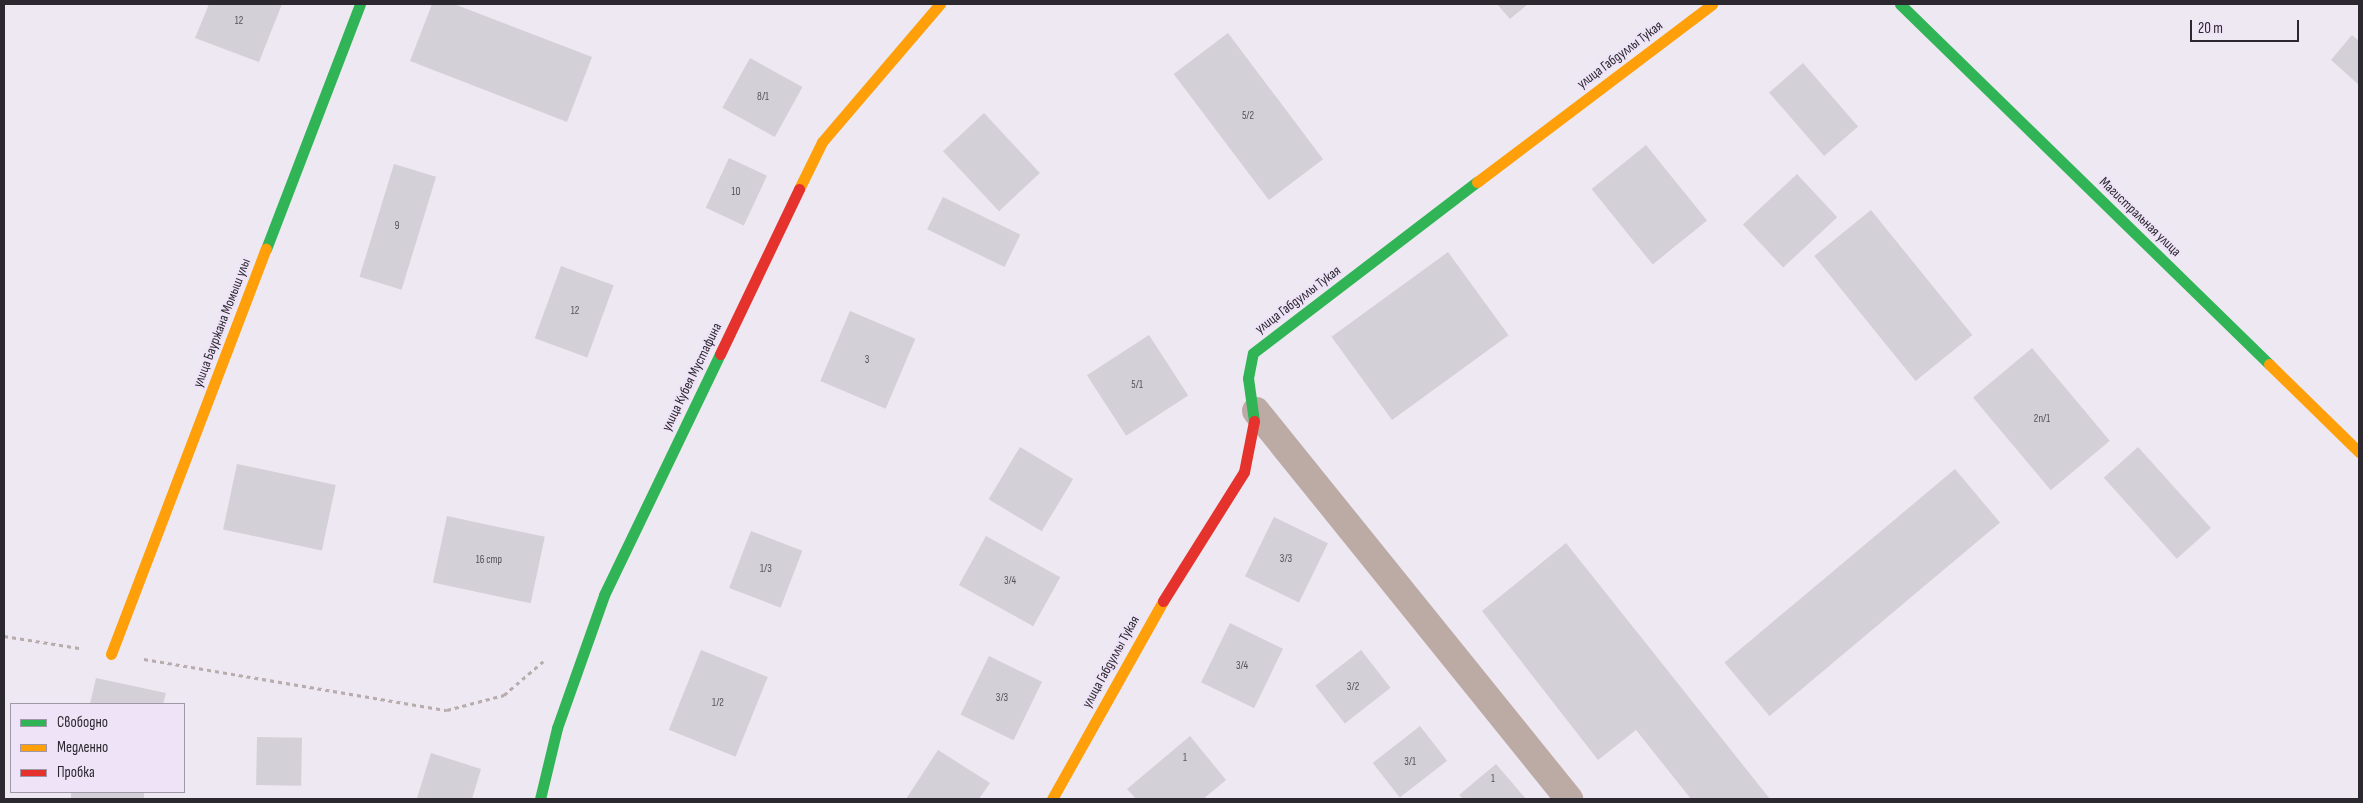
<!DOCTYPE html>
<meta charset="utf-8">
<style>
body{margin:0}
#map{position:relative;width:2363px;height:803px;overflow:hidden;background:#ede8f2;font-family:"Sofia Sans Condensed",sans-serif}
div>[style]{position:absolute}
[style*='--x']{left:calc(var(--x)*1px);top:calc(var(--y)*1px);width:calc(var(--w)*1px);rotate:calc(var(--a)*1deg)}
.building>*{inset:0;background:#d4d0d8;transform-origin:0 0}
.path>*{height:3px;margin-top:-1.5px;transform-origin:0;background:repeating-linear-gradient(90deg,#b8acac 0 4px,transparent 0 8px)}
.street>*{height:28px;margin:-14px;padding:0 14px;transform-origin:14px;border-radius:14px;background:#bcaaa5}
.fast>*{height:11px;margin:-5.5px;padding:0 5.5px;transform-origin:5.5px;border-radius:5.5px;background:#30b455}
.slow>*{height:11px;margin:-5.5px;padding:0 5.5px;transform-origin:5.5px;border-radius:5.5px;background:#ff9f0a}
.jam>*{height:11px;margin:-5.5px;padding:0 5.5px;transform-origin:5.5px;border-radius:5.5px;background:#e5322d}
span{translate:-50% -50%;white-space:nowrap;text-align:center;line-height:1.15;-webkit-text-stroke:4.5px #eee3f7;paint-order:stroke}
.number-label{font-size:11px;color:#57535a}
.number-label span{-webkit-text-stroke-width:0}
.street-label{font-size:14px;color:#2c282f}
.frame{position:absolute;inset:0;border:5px solid #2c282f;pointer-events:none}
.legend{position:absolute;left:10px;top:703px;width:175px;height:90px;box-sizing:border-box;background:#eee3f7;border:1px solid #a098a7;margin:0;padding:6px 9px;list-style:none;font-size:15px;color:#2c282f}
.legend li{display:flex;align-items:center;gap:10px;height:25px}
.legend b{width:25px;border:1px solid #a098a7}
.scale{position:absolute;left:2190px;top:20px;width:109px;height:22px;box-sizing:border-box;border:2px solid #2c282f;border-top:0;padding-left:6px;font-size:15px;line-height:18px;white-space:nowrap;color:#2c282f;-webkit-text-stroke:4px #eee3f7;paint-order:stroke}
</style>
<div id="map">
<div class="building">
<i style="clip-path:polygon(209px 4px,282px 4px,259px 62px,195px 38px)"></i>
<i style="clip-path:polygon(432px 4px,454px 4px,592px 57px,567px 122px,410px 61px)"></i>
<i style="clip-path:polygon(1497px 4px,1528px 4px,1510px 19px)"></i>
<i style="left:1228px;top:33px;width:158px;height:68px;rotate:53deg"></i>
<i style="clip-path:polygon(2352px 35px,2359px 41px,2359px 85px,2331px 60px)"></i>
<i style="left:750px;top:58px;width:60px;height:57px;rotate:29deg"></i>
<i style="left:1803px;top:63px;width:84px;height:45px;rotate:49deg"></i>
<i style="left:984px;top:113px;width:82px;height:56px;rotate:47deg"></i>
<i style="left:1646px;top:145px;width:97px;height:70px;rotate:51deg"></i>
<i style="left:729px;top:158px;width:42px;height:55px;rotate:25deg"></i>
<i style="left:394px;top:164px;width:44px;height:118px;rotate:17deg"></i>
<i style="left:1797px;top:174px;width:59px;height:74px;rotate:47deg"></i>
<i style="left:943px;top:197px;width:86px;height:36px;rotate:26deg"></i>
<i style="left:1871px;top:210px;width:161px;height:73px;rotate:51deg"></i>
<i style="left:1448px;top:252px;width:103px;height:144px;rotate:54deg"></i>
<i style="left:561px;top:266px;width:56px;height:77px;rotate:20deg"></i>
<i style="left:850px;top:311px;width:71px;height:76px;rotate:23deg"></i>
<i style="left:1149px;top:335px;width:72px;height:74px;rotate:57deg"></i>
<i style="left:2032px;top:348px;width:121px;height:77px;rotate:50deg"></i>
<i style="left:1020px;top:447px;width:62px;height:61px;rotate:31deg"></i>
<i style="left:2138px;top:447px;width:109px;height:46px;rotate:48deg"></i>
<i style="left:237px;top:464px;width:101px;height:67px;rotate:12deg"></i>
<i style="left:1955px;top:469px;width:70px;height:301px;rotate:50deg"></i>
<i style="left:447px;top:516px;width:100px;height:68px;rotate:12deg"></i>
<i style="left:1274px;top:517px;width:60px;height:66px;rotate:26deg"></i>
<i style="left:751px;top:531px;width:55px;height:61px;rotate:21deg"></i>
<i style="left:986px;top:536px;width:85px;height:56px;rotate:29deg"></i>
<i style="clip-path:polygon(1566px 543px,1770px 799px,1691px 799px,1636px 730px,1598px 760px,1482px 611px)"></i>
<i style="left:1230px;top:623px;width:59px;height:66px;rotate:26deg"></i>
<i style="left:701px;top:650px;width:72px;height:86px;rotate:22deg"></i>
<i style="left:1361px;top:650px;width:48px;height:58px;rotate:52deg"></i>
<i style="left:989px;top:656px;width:59px;height:65px;rotate:26deg"></i>
<i style="clip-path:polygon(96px 678px,166px 693px,163px 704px,90px 704px)"></i>
<i style="left:1420px;top:726px;width:44px;height:60px;rotate:52deg"></i>
<i style="clip-path:polygon(1190px 736px,1226px 780px,1203px 799px,1136px 799px,1127px 789px)"></i>
<i style="left:257px;top:737px;width:45px;height:48px;rotate:1deg"></i>
<i style="clip-path:polygon(938px 750px,990px 783px,979px 799px,906px 799px)"></i>
<i style="clip-path:polygon(431px 753px,481px 769px,472px 799px,417px 798px)"></i>
<i style="clip-path:polygon(1496px 764px,1526px 799px,1463px 799px,1459px 795px)"></i>
<i style="left:71px;top:792px;width:73px;height:7px"></i>
</div>
<div class="path">
<i style="--x:4;--y:636;--w:76;--a:9.1"></i>
<i style="--x:144;--y:659;--w:307;--a:9.6"></i>
<i style="--x:447;--y:710;--w:59;--a:-14.7"></i>
<i style="--x:504;--y:695;--w:55;--a:-40.6"></i>
</div>
<div class="street">
<i style="--x:1256;--y:411;--w:499;--a:51.1"></i>
</div>
<div class="fast">
<i style="--x:1900;--y:4;--w:516;--a:44.29"></i>
<i style="--x:266;--y:249;--w:262;--a:-69"></i>
<i style="--x:1254;--y:421;--w:43;--a:-97.9"></i>
<i style="--x:1248;--y:378;--w:25;--a:-79"></i>
<i style="--x:1253;--y:353;--w:282;--a:-37.4"></i>
<i style="--x:540;--y:799;--w:73;--a:-76.5"></i>
<i style="--x:557;--y:728;--w:141;--a:-70.5"></i>
<i style="--x:604;--y:595;--w:267;--a:-64.3"></i>
</div>
<div class="slow">
<i style="--x:1477;--y:182;--w:295;--a:-37.1"></i>
<i style="--x:799;--y:189;--w:52;--a:-63.9"></i>
<i style="--x:822;--y:142;--w:182;--a:-49.5"></i>
<i style="--x:2269;--y:364;--w:126;--a:44.4"></i>
<i style="--x:111;--y:654;--w:434;--a:-69.1"></i>
<i style="--x:1052;--y:799;--w:227;--a:-60.7"></i>
</div>
<div class="jam">
<i style="--x:720;--y:354;--w:183;--a:-64.4"></i>
<i style="--x:1163;--y:601;--w:152;--a:-57.9"></i>
<i style="--x:1244;--y:472;--w:52;--a:-78.9"></i>
</div>
<div class="number-label">
<span style="left:239px;top:21px">12</span>
<span style="left:763px;top:97px">8/1</span>
<span style="left:1248px;top:116px">5/2</span>
<span style="left:736px;top:192px">10</span>
<span style="left:397px;top:226px">9</span>
<span style="left:575px;top:311px">12</span>
<span style="left:867px;top:360px">3</span>
<span style="left:1137px;top:385px">5/1</span>
<span style="left:2042px;top:419px">2п/1</span>
<span style="left:1286px;top:559px">3/3</span>
<span style="left:489px;top:560px">16 стр</span>
<span style="left:766px;top:569px">1/3</span>
<span style="left:1010px;top:581px">3/4</span>
<span style="left:1242px;top:666px">3/4</span>
<span style="left:1353px;top:687px">3/2</span>
<span style="left:1002px;top:698px">3/3</span>
<span style="left:718px;top:703px">1/2</span>
<span style="left:1185px;top:758px">1</span>
<span style="left:1410px;top:762px">3/1</span>
<span style="left:1493px;top:779px">1</span>
</div>
<div class="street-label">
<span style="left:1620px;top:55px;rotate:-37deg">улица Габдуллы Тукая</span>
<span style="left:2140px;top:217px;rotate:44deg">Магистральная улица</span>
<span style="left:1298px;top:300px;rotate:-37deg">улица Габдуллы Тукая</span>
<span style="left:222px;top:323px;rotate:-69deg">улица Бауржана Момыш улы</span>
<span style="left:692px;top:377px;rotate:-64deg">улица Кубея Мустафина</span>
<span style="left:1111px;top:662px;rotate:-61deg">улица Габдуллы Тукая</span>
</div>
<div class="frame"></div>
<ul class="legend">
<li><b style="height:6px;background:#30b455"></b>Свободно</li>
<li><b style="height:6px;background:#ff9f0a"></b>Медленно</li>
<li><b style="height:6px;background:#e5322d"></b>Пробка</li>
</ul>
<div class="scale">20 m</div>
</div>
